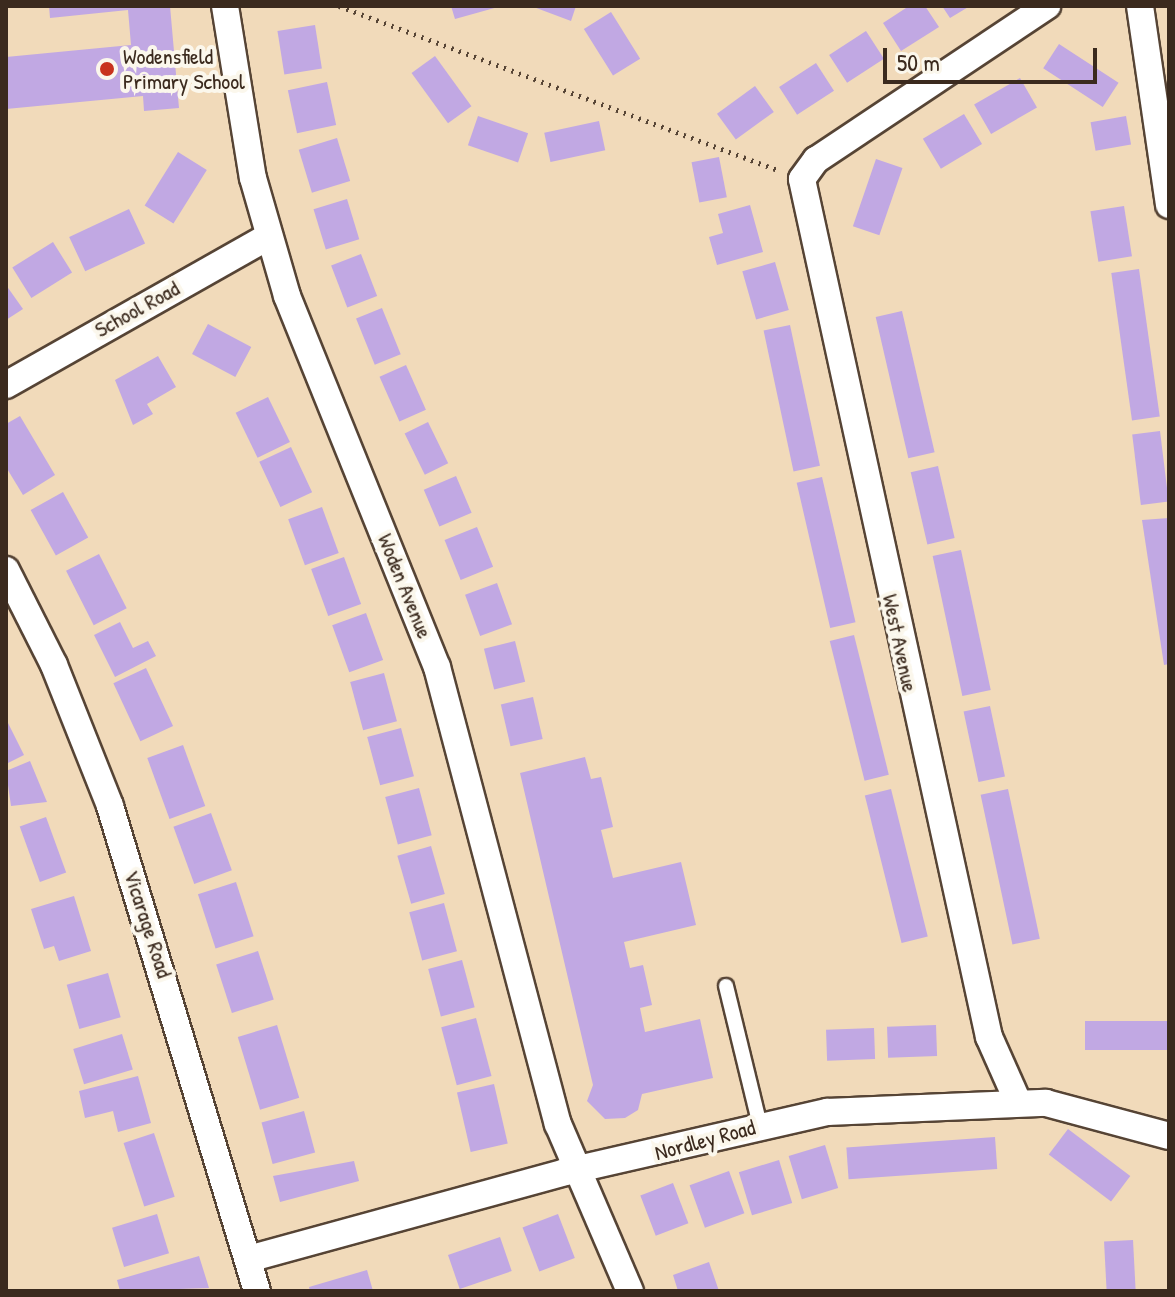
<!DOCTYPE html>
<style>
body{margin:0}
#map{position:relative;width:1175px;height:1297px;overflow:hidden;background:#f1daba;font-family:"Patrick Hand",sans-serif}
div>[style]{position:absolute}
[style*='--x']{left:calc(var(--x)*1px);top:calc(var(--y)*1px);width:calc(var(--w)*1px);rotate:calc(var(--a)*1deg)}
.building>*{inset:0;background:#c1a8e3;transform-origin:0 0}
.path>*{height:5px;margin-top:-2.5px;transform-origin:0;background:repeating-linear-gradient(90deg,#564435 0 2px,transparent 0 8px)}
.roads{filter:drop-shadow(2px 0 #564435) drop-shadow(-2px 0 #564435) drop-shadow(0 2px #564435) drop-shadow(0 -2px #564435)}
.service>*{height:14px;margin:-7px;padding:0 7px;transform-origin:7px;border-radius:7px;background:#fff}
.minor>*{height:26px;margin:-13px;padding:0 13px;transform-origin:13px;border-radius:13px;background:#fff}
.dots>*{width:22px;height:22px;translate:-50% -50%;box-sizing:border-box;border:4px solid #fbf7ec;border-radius:50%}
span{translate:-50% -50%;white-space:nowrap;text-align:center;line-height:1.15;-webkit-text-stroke:8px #fbf7ec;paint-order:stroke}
.poi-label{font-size:22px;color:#3b2a1e}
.left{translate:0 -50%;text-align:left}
.street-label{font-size:22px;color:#3b2a1e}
.frame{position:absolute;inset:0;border:8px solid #3b2a1e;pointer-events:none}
.scale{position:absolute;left:883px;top:48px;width:214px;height:36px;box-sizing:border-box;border:4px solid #3b2a1e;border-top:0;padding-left:10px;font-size:24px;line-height:28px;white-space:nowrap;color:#3b2a1e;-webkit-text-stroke:6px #fbf7ec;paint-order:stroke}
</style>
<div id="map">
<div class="building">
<i style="clip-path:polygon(49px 6px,170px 6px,179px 108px,144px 111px,143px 96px,6px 109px,6px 57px,131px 45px,128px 10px,50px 18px)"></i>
<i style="clip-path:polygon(451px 6px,498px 6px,498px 7px,455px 19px)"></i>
<i style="clip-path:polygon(531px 6px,576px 6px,571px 21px)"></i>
<i style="clip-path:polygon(909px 6px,925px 6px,939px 27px,901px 51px,883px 23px)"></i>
<i style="clip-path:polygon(942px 6px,970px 6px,950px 18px)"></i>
<i style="left:611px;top:12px;width:55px;height:32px;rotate:58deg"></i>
<i style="left:315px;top:25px;width:44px;height:38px;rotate:81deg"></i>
<i style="left:866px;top:31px;width:33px;height:44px;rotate:57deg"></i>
<i style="left:1059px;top:44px;width:71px;height:29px;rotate:33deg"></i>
<i style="left:435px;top:56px;width:62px;height:29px;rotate:54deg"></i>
<i style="left:816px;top:63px;width:33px;height:44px;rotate:57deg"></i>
<i style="left:1020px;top:78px;width:34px;height:53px;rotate:60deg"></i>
<i style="left:327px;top:82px;width:44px;height:40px;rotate:78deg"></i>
<i style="left:755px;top:86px;width:32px;height:47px;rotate:54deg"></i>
<i style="left:964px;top:114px;width:35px;height:48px;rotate:59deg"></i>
<i style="left:478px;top:116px;width:53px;height:31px;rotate:19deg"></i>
<i style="left:1126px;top:116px;width:29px;height:36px;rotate:80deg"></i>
<i style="left:599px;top:121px;width:30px;height:56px;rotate:78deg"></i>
<i style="left:337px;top:138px;width:45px;height:40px;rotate:73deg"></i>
<i style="left:178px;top:152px;width:34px;height:63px;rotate:32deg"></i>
<i style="left:719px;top:157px;width:41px;height:28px;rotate:79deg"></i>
<i style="left:876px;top:159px;width:28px;height:71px;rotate:19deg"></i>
<i style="left:347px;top:199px;width:42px;height:35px;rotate:73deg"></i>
<i style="clip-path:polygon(750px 205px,763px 252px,717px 265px,709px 237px,723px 233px,718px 214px)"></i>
<i style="left:1124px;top:206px;width:51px;height:34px;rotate:81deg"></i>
<i style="left:129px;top:209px;width:38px;height:66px;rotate:65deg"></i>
<i style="left:53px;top:242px;width:36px;height:48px;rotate:58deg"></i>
<i style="left:361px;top:254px;width:45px;height:32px;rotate:69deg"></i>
<i style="left:775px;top:262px;width:50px;height:34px;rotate:74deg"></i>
<i style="left:1139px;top:269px;width:149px;height:28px;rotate:82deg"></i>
<i style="clip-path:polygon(6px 285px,23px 309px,6px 320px)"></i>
<i style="left:382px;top:308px;width:50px;height:28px;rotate:68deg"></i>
<i style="left:902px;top:311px;width:145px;height:27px;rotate:77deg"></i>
<i style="left:208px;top:324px;width:49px;height:34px;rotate:28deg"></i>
<i style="left:790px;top:325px;width:144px;height:27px;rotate:78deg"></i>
<i style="clip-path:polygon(158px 356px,176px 387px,147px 404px,153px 414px,133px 425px,115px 380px)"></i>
<i style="left:406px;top:365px;width:49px;height:29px;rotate:66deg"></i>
<i style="left:268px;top:397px;width:50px;height:36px;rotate:64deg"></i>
<i style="clip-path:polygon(20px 416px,55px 475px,23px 495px,6px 467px,6px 424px)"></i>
<i style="left:428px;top:422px;width:46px;height:26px;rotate:64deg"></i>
<i style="left:1160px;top:431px;width:71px;height:28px;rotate:83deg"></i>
<i style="left:291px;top:447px;width:50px;height:35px;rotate:65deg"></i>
<i style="left:938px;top:466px;width:74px;height:28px;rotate:77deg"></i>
<i style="left:456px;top:476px;width:40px;height:35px;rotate:67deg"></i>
<i style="left:822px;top:477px;width:149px;height:26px;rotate:77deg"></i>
<i style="left:63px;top:492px;width:52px;height:37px;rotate:61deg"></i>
<i style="left:322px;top:507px;width:49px;height:36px;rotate:70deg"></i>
<i style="clip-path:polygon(1169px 518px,1169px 664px,1164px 665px,1142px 520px)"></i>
<i style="left:477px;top:527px;width:43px;height:35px;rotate:68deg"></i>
<i style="left:961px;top:550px;width:143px;height:29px;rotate:78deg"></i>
<i style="left:99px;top:554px;width:61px;height:37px;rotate:63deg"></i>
<i style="left:344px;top:557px;width:50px;height:35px;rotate:70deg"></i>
<i style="left:497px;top:583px;width:44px;height:34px;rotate:70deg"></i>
<i style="left:366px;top:613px;width:50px;height:36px;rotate:70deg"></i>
<i style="clip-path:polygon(120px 622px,133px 648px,148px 641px,156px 656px,115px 677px,94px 635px)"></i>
<i style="left:854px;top:635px;width:144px;height:25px;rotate:76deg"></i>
<i style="left:515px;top:641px;width:42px;height:32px;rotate:76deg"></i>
<i style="left:146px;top:668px;width:64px;height:36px;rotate:65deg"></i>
<i style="left:384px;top:673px;width:50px;height:35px;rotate:75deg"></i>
<i style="left:533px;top:697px;width:43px;height:33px;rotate:77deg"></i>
<i style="left:990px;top:706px;width:72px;height:27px;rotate:78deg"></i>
<i style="clip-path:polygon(6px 719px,24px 755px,6px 764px)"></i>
<i style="left:401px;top:728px;width:50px;height:35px;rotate:75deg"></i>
<i style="left:183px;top:745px;width:65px;height:38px;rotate:70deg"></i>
<i style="clip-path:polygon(585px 757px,591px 779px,601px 777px,613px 827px,601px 830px,613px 878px,681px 862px,696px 925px,624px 942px,630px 968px,643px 965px,652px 1005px,640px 1008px,645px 1032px,700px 1019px,713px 1078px,642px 1094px,638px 1110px,625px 1118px,605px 1119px,587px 1101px,593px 1085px,520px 773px)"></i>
<i style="clip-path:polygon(30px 761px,47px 802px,11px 806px,6px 771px)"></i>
<i style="left:419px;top:788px;width:49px;height:35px;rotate:75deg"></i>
<i style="left:891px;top:789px;width:152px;height:27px;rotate:76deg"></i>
<i style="left:1008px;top:789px;width:153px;height:28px;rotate:78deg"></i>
<i style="left:211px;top:813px;width:61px;height:40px;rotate:70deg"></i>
<i style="left:46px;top:817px;width:59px;height:28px;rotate:70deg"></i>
<i style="left:431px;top:846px;width:50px;height:35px;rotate:74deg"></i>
<i style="left:236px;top:882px;width:57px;height:40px;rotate:72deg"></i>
<i style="clip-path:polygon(74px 896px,91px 951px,59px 961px,54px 946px,44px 949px,31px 909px)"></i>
<i style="left:444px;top:903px;width:50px;height:36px;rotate:75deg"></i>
<i style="left:258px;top:951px;width:51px;height:44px;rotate:72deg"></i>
<i style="left:462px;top:960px;width:49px;height:35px;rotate:75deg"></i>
<i style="left:108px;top:973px;width:46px;height:43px;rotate:74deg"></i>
<i style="left:476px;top:1018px;width:60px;height:36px;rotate:75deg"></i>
<i style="left:1169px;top:1021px;width:29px;height:84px;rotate:90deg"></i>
<i style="left:277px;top:1025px;width:76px;height:41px;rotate:73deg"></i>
<i style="left:936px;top:1025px;width:31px;height:49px;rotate:88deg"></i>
<i style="left:874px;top:1028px;width:31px;height:48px;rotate:88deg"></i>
<i style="left:122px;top:1034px;width:37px;height:51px;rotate:73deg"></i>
<i style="clip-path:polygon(138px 1076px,151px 1123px,118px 1132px,113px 1111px,85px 1118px,79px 1091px)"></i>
<i style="left:494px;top:1084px;width:61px;height:38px;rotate:77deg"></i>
<i style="left:304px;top:1111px;width:43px;height:44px;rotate:75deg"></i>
<i style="left:1068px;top:1129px;width:78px;height:32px;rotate:37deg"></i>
<i style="left:154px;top:1133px;width:67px;height:32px;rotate:72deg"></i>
<i style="left:995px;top:1137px;width:32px;height:149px;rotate:86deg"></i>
<i style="left:825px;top:1145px;width:45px;height:38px;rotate:73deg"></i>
<i style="left:779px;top:1160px;width:45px;height:42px;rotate:73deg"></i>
<i style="clip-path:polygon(354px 1161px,359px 1181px,280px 1202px,273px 1176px)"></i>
<i style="left:729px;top:1171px;width:45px;height:42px;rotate:70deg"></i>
<i style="left:673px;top:1183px;width:43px;height:35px;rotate:69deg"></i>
<i style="left:157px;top:1214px;width:41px;height:47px;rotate:73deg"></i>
<i style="left:558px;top:1214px;width:47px;height:38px;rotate:69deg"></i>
<i style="left:500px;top:1237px;width:36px;height:55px;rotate:71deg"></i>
<i style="left:1133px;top:1240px;width:51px;height:29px;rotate:87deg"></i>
<i style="clip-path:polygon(199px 1256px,209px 1288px,120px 1291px,117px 1280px)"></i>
<i style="clip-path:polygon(709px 1262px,719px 1291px,678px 1291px,673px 1275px)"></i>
<i style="clip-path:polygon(367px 1270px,373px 1291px,310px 1291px,309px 1287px)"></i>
</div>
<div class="path">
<i style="--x:339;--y:6;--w:471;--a:20.5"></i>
</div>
<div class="roads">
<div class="service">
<i style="--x:726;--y:986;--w:143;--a:76.3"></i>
</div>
<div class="minor">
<i style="--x:225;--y:6;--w:174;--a:80.8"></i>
<i style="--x:253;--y:178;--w:123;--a:73.9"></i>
<i style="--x:287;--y:296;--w:400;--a:68"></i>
<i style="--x:437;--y:667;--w:473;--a:75.2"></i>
<i style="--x:558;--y:1124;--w:182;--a:66.7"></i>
<i style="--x:1140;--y:6;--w:201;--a:81.7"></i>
<i style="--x:6;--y:385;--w:302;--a:-29.5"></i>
<i style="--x:6;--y:570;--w:106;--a:63.2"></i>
<i style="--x:54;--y:665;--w:152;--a:68.3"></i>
<i style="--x:110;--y:806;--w:507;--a:73.14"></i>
<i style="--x:1018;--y:1102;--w:71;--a:-114"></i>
<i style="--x:989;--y:1037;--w:878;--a:-102.3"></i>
<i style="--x:802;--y:179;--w:24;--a:-54"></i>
<i style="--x:816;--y:160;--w:278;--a:-33.7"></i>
<i style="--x:248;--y:1259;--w:329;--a:-15.3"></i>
<i style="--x:565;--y:1172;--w:269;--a:-12.9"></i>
<i style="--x:827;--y:1112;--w:219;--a:-2.4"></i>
<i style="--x:1046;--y:1103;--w:127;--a:15"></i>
</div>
</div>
<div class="dots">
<i style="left:107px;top:69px;background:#c8321e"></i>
</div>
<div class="poi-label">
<span class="left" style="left:123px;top:69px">Wodensfield<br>Primary School</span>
</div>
<div class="street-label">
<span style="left:137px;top:309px;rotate:-29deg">School Road</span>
<span style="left:405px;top:586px;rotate:68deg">Woden Avenue</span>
<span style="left:900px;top:643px;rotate:78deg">West Avenue</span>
<span style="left:148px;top:924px;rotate:72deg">Vicarage Road</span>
<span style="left:705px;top:1140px;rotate:-15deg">Nordley Road</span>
</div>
<div class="frame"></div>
<div class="scale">50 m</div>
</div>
